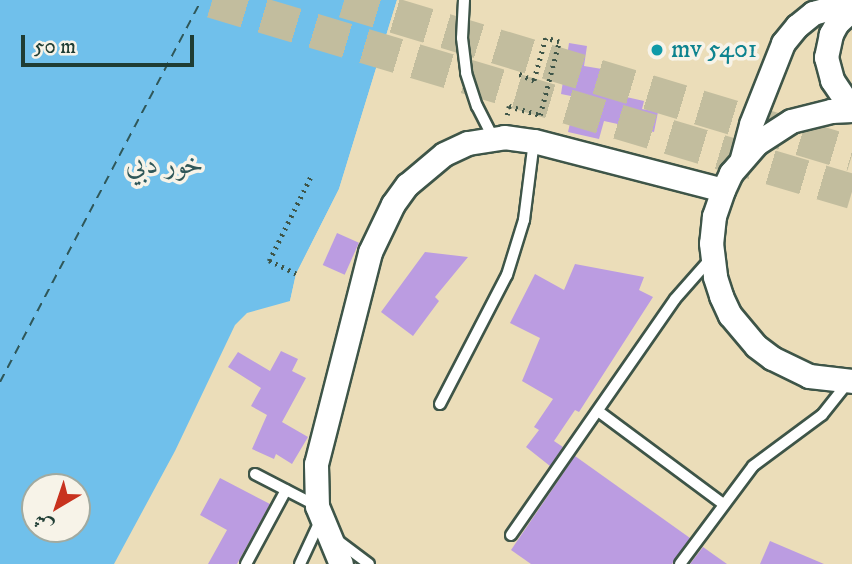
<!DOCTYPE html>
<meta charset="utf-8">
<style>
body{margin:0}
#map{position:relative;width:852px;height:564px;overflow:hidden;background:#ebddb9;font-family:"IM FELL DW Pica",Amiri,serif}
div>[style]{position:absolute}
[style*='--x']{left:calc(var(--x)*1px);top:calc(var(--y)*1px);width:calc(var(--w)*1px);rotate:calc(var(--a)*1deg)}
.water>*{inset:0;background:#70c0eb}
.pier>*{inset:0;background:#ebddb9}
.ferry>*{height:2px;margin-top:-1px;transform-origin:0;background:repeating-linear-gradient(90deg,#2f5759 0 9px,transparent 0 16px)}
.building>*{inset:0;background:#bb9ce1;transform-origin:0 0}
.primary-tunnel>*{height:35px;margin-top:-17.5px;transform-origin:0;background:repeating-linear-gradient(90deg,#c2bd9e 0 35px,transparent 0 53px)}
.path>*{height:4.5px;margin-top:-2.25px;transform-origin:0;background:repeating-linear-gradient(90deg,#3e5548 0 2px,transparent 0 7px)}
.roads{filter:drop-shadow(2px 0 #3e5548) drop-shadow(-2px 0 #3e5548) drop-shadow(0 2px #3e5548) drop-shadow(0 -2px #3e5548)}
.lane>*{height:10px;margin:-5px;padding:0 5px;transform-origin:5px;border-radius:5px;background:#fff}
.street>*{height:23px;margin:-11.5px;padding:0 11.5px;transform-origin:11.5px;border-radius:11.5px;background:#fff}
.dots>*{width:19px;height:19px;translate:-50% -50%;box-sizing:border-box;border:4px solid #f7f3e8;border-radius:50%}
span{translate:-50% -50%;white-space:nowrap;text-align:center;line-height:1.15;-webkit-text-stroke:7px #f7f3e8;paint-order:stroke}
.culture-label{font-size:26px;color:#0d838f}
.left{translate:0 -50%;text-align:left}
.water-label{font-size:28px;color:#2f5759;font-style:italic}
.north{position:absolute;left:21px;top:473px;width:70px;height:70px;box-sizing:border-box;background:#f7f3e8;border:2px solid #a1aaa0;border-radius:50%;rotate:219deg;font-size:19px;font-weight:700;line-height:28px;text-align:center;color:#1f3d34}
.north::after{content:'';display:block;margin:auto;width:24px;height:32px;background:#c8321e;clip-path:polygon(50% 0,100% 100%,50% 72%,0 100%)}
.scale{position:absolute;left:21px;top:35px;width:173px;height:32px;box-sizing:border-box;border:4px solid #1f3d34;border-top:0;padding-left:9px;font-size:21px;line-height:24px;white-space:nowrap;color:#1f3d34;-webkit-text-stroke:5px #f7f3e8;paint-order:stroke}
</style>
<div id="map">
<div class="water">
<i style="clip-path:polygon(evenodd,0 0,397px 0,339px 189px,296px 274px,290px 301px,247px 313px,235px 325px,175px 451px,114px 564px,0 564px,0 0,35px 487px,77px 487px,77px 529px,35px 529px,35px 487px)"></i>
</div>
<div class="pier">
<i style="clip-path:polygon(397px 0,400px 1px,342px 190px,299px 275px,293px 301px,290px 301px,296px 274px,339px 189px)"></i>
</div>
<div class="ferry">
<i style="--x:0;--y:382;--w:432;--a:-62.2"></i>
</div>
<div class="building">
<i style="clip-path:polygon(569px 43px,587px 46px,584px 66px,608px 70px,604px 92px,644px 101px,642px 109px,658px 112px,654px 132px,604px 121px,599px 139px,568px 132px,576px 97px,561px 94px)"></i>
<i style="left:337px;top:233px;width:24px;height:35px;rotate:24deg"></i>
<i style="clip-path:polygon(425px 252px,468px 257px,435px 297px,439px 301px,413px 336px,381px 312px)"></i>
<i style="clip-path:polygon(575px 264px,644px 277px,639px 290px,653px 297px,579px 412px,575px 410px,554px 441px,563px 447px,550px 466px,526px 447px,539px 430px,534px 427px,553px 399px,522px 381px,540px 338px,510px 323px,535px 274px,564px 290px)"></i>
<i style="clip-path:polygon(281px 351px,298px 359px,292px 371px,306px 378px,282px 422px,308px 437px,292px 464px,276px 454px,274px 459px,252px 449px,267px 415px,251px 406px,261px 388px,228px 367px,238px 352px,270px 371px)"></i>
<i style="clip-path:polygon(575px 456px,690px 538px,672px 564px,531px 564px,511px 550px)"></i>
<i style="clip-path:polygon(220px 478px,270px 504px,237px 564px,208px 564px,227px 530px,200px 515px)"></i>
<i style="clip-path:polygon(770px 541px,824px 564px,760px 564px)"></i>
<i style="clip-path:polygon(703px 547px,727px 564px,690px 564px)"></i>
</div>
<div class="primary-tunnel">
<i style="--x:212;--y:0;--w:668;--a:16.62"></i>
<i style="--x:344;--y:0;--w:531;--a:16.76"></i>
</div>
<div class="path">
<i style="--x:507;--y:115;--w:9;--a:-77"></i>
<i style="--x:509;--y:106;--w:32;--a:16"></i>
<i style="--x:540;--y:115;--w:75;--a:-75.4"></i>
<i style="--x:559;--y:42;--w:14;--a:-163"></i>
<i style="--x:546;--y:38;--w:45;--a:105.6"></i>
<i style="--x:534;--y:81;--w:17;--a:-156"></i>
<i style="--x:296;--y:274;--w:30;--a:-154"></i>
<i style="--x:269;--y:261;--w:95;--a:-63.7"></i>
</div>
<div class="roads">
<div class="lane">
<i style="--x:464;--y:0;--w:38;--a:93"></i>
<i style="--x:462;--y:38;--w:35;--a:83"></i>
<i style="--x:466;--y:73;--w:35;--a:72"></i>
<i style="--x:477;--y:106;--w:35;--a:63"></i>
<i style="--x:440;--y:404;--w:145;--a:-62.6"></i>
<i style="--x:507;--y:275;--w:58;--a:-72.8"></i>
<i style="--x:524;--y:220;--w:80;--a:-82.8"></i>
<i style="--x:598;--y:411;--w:156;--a:36.6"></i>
<i style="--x:255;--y:474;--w:70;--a:27.3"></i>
<i style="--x:511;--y:535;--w:287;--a:-55.2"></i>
<i style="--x:675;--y:299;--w:56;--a:-48.6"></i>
<i style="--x:337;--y:540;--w:40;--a:37"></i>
<i style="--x:246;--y:564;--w:84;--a:-61.6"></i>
<i style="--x:300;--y:564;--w:50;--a:-65"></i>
<i style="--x:680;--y:564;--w:122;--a:-53.3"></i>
<i style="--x:753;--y:466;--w:86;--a:-36.5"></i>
<i style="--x:822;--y:415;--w:43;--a:-51.5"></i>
</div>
<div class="street">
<i style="--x:852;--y:9;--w:21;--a:137"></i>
<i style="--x:837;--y:23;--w:13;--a:119"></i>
<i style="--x:831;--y:34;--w:24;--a:102"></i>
<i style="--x:826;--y:57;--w:24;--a:75"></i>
<i style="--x:832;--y:80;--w:36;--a:56"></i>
<i style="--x:852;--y:110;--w:21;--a:177"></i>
<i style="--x:831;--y:111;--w:41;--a:166"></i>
<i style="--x:791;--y:121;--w:40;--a:147.1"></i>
<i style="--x:757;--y:143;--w:40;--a:131"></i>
<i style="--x:731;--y:173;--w:19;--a:115"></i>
<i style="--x:723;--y:190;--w:28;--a:109"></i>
<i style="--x:714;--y:216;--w:27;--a:96"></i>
<i style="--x:711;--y:243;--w:34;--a:83"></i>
<i style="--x:715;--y:277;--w:20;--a:72"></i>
<i style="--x:721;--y:296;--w:21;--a:65"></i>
<i style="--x:730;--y:315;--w:40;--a:50"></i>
<i style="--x:756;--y:346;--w:20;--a:37"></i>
<i style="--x:772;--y:358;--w:41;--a:25.9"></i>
<i style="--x:809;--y:376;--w:43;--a:6.6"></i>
<i style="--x:742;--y:158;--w:35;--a:-75"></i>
<i style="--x:751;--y:124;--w:87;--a:-68.4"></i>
<i style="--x:783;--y:43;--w:22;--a:-51"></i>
<i style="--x:797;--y:26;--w:21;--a:-39"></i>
<i style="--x:813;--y:13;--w:41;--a:-15.8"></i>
<i style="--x:341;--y:564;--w:63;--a:-112.5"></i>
<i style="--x:317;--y:506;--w:42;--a:-91.4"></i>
<i style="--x:316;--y:464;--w:219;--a:-75.7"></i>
<i style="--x:370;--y:252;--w:53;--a:-64.4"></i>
<i style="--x:393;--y:204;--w:24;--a:-54"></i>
<i style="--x:407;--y:185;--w:48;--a:-40"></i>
<i style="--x:444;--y:154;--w:26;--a:-25"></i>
<i style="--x:468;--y:143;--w:36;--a:-9"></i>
<i style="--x:504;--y:137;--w:30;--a:8"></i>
<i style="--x:534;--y:141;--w:195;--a:14.5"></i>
</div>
</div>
<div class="dots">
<i style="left:657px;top:50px;background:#0f9aa8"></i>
</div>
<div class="culture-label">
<span class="left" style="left:671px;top:50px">mv 5401</span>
</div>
<div class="water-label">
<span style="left:165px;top:165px">خور دبي</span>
</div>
<div class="north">ش</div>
<div class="scale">50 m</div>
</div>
